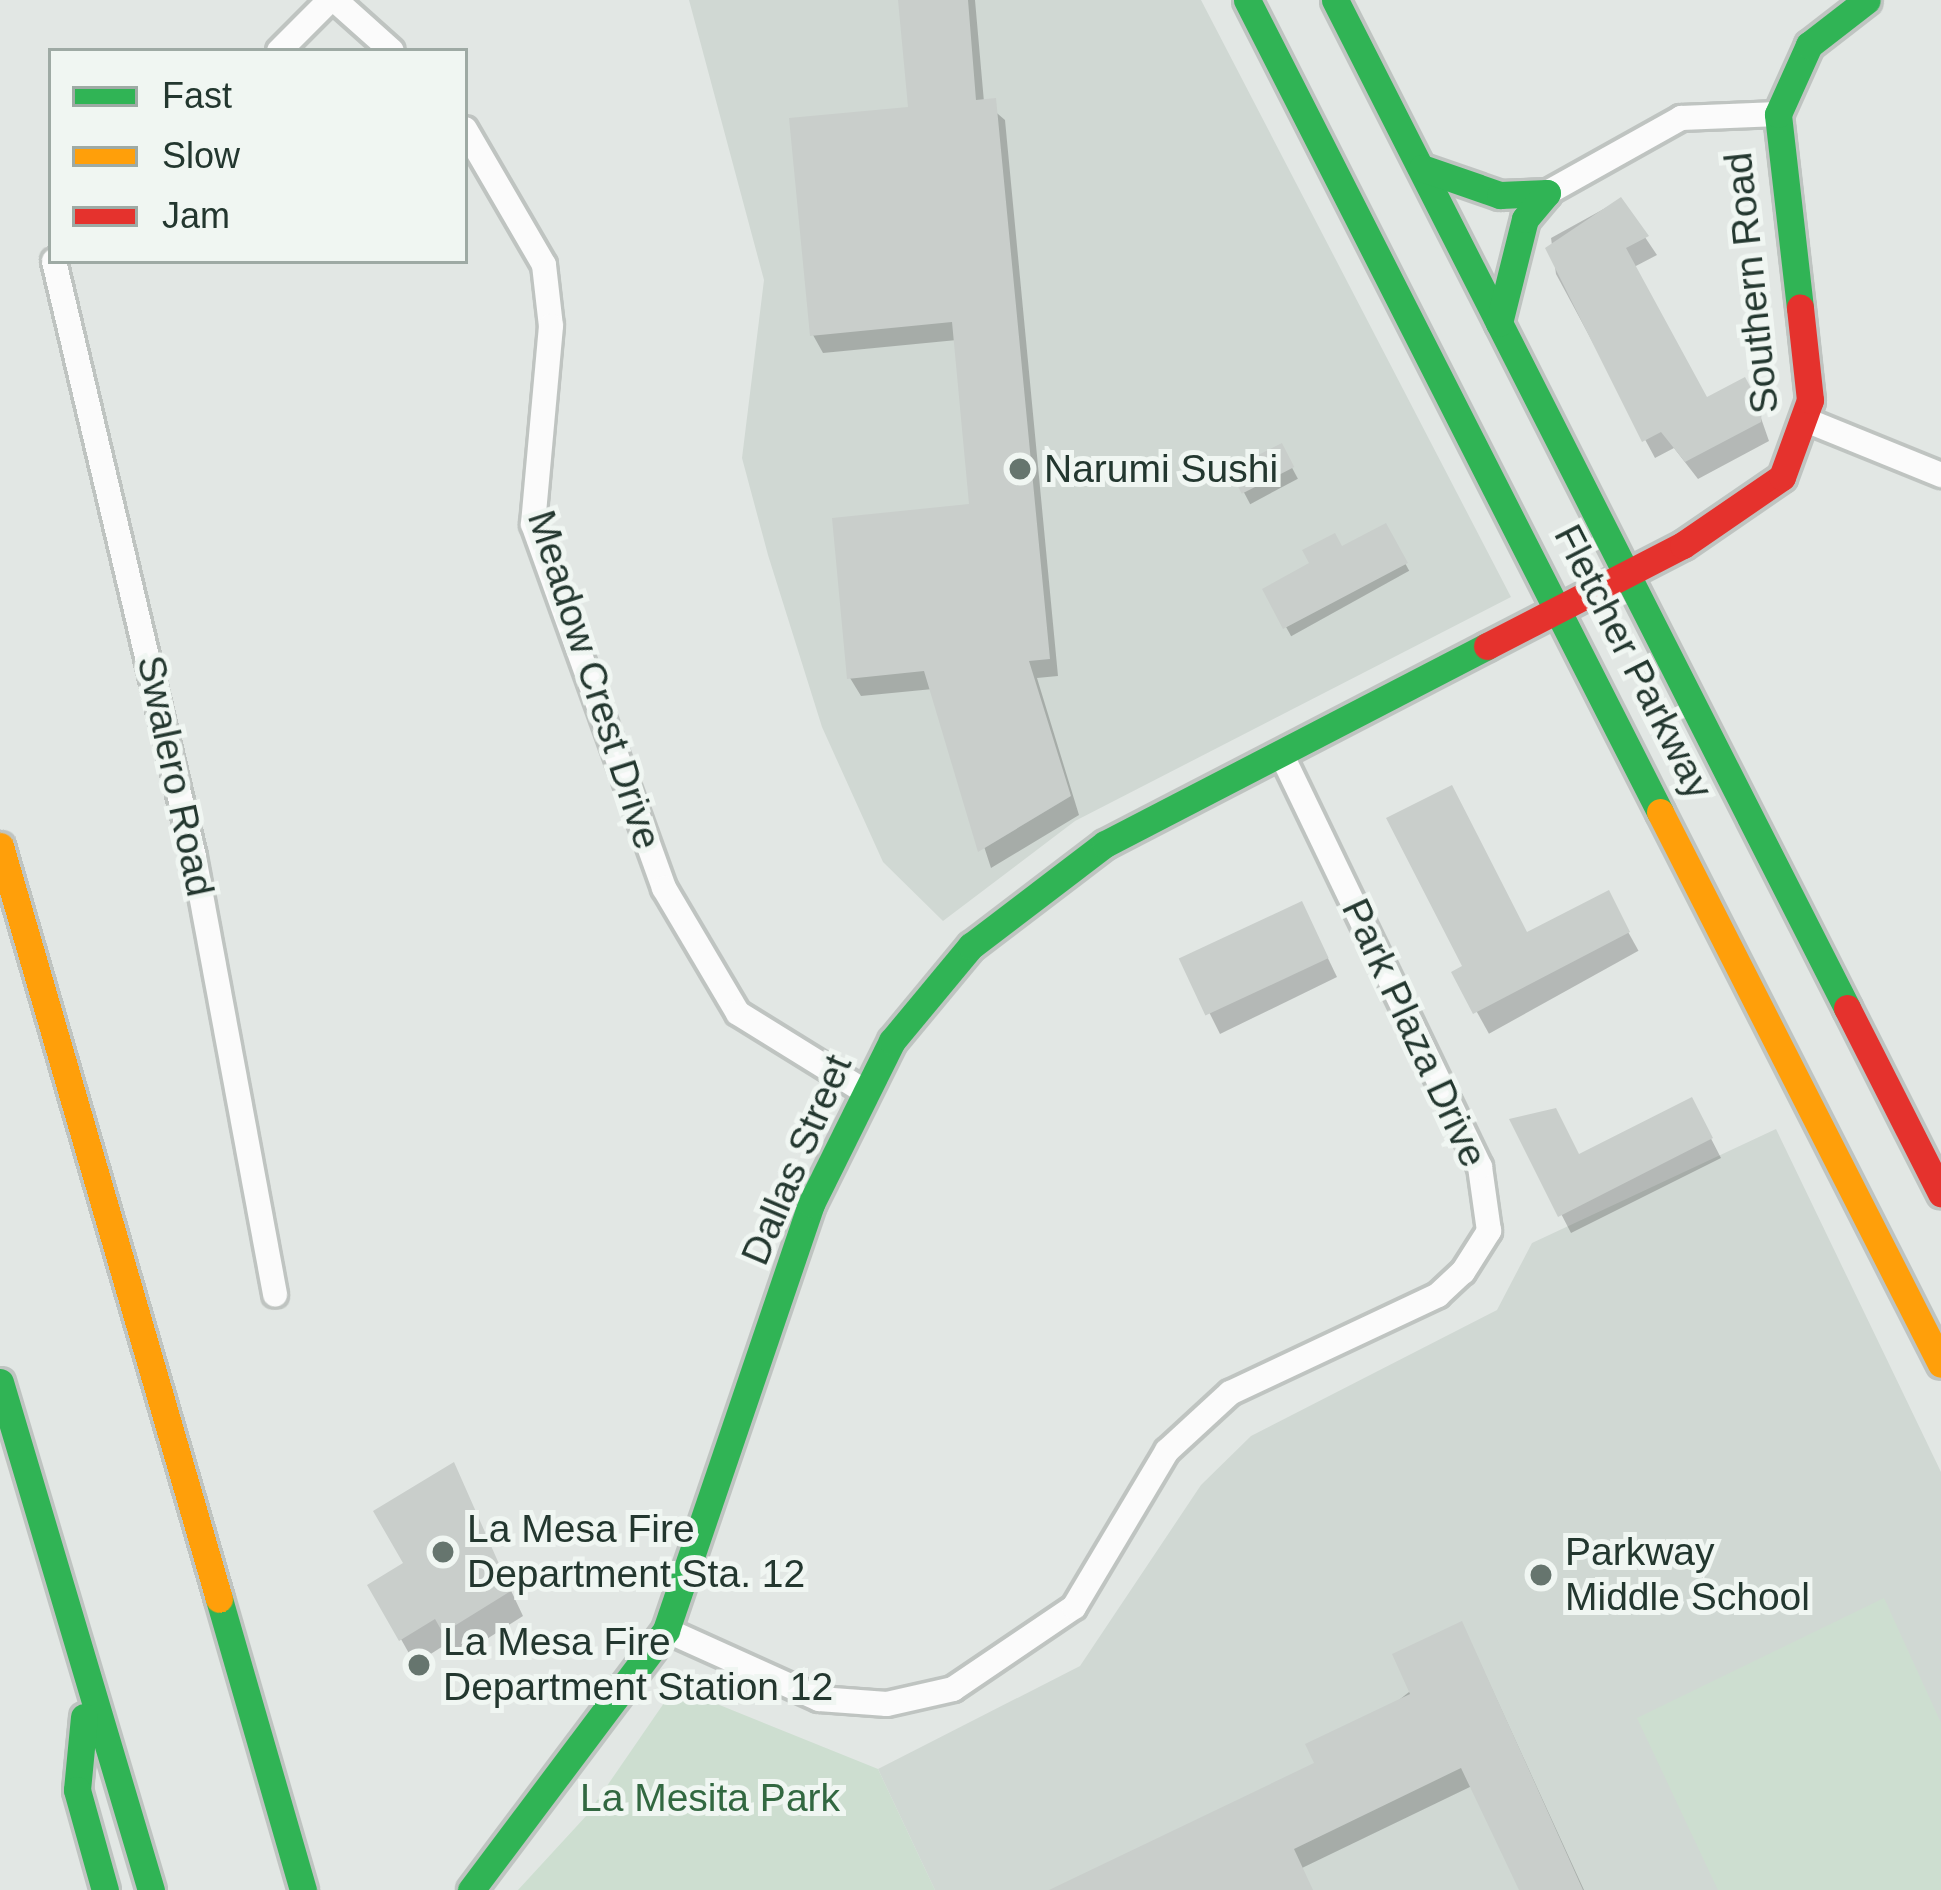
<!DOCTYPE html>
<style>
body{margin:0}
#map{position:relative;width:1941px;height:1890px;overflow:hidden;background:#e2e7e4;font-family:Arial,sans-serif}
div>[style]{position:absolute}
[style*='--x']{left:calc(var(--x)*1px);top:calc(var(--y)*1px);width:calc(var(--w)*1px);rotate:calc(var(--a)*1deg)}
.built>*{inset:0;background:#d0d8d3}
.green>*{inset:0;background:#cdded0}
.shadow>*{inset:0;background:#0003;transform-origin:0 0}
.building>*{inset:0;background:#c9cecb;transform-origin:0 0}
.roads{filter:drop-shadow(3px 0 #bfc4c1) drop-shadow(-3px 0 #bfc4c1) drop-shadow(0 3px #bfc4c1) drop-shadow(0 -3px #bfc4c1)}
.street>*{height:24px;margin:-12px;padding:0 12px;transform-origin:12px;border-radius:12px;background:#fbfbfb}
.fast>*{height:27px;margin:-13.5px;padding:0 13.5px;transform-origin:13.5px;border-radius:13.5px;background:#30b455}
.slow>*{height:27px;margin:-13.5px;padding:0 13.5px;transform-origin:13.5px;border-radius:13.5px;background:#ff9f0a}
.jam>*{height:27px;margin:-13.5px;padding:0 13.5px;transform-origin:13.5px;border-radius:13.5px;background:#e5322d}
.dots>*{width:33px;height:33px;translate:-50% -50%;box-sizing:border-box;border:6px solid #f0f6f2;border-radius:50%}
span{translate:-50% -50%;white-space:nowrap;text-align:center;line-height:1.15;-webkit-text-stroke:10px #f0f6f2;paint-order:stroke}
.street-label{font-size:39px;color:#23372f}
.poi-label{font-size:39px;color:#23372f}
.left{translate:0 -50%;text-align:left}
.park-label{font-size:39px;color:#326841}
.legend{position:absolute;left:48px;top:48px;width:420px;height:216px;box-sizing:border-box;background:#f0f6f2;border:3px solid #9eaaa4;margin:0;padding:15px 21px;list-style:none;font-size:36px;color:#23372f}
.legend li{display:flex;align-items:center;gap:24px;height:60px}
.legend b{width:60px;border:3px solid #9eaaa4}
</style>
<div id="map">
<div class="built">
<i style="clip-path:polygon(689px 0,1201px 0,1511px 597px,1075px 821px,943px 921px,883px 862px,822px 727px,768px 555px,742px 458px,764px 280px)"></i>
<i style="clip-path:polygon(1776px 1129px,1941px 1472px,1941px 1890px,935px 1890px,878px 1769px,1080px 1666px,1201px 1485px,1251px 1436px,1497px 1310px,1532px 1243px)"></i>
</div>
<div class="green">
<i style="clip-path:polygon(1884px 1598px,1941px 1723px,1941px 1890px,1718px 1890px,1637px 1718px)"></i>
<i style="clip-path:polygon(675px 1687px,878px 1769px,935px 1890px,518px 1890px,587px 1815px)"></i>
</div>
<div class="shadow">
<i style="clip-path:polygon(901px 0,975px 0,984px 102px,1005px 120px,1058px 676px,1037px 678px,1079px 815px,991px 868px,933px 689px,861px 696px,850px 678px,972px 507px,957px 340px,823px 353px,813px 335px,911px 110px)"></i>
<i style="clip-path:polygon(1620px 200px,1657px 255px,1634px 267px,1706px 401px,1754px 398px,1769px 441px,1698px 479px,1674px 448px,1655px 458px,1556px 274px,1551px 238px)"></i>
<i style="left:1281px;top:447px;width:36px;height:54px;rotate:62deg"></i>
<i style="left:1385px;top:527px;width:50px;height:135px;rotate:61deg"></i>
<i style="left:1607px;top:894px;width:65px;height:171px;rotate:61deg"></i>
<i style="clip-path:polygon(1311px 923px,1337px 977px,1220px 1034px,1184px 962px)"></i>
<i style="clip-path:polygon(1701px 1119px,1721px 1158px,1571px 1233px,1513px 1121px,1579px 1157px)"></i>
<i style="clip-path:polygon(452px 1466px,523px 1616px,460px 1656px,451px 1641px,415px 1664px,371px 1586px,407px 1564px)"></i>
<i style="clip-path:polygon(1471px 1643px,1584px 1890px,1521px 1890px,1472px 1786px,1302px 1868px,1312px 1890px,1056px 1890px,1318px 1764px)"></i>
</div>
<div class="building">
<i style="clip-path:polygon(898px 0,968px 0,976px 100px,996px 98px,1050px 659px,1029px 661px,1071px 796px,978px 852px,924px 671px,847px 679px,832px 518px,969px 504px,952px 322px,810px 336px,789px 118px,908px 107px)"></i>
<i style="clip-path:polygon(1621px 197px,1649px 236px,1626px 248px,1707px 397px,1745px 377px,1762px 408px,1761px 422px,1685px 462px,1661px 432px,1642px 442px,1545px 248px)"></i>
<i style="left:1282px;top:443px;width:27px;height:59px;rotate:63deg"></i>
<i style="clip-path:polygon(1386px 523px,1408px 563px,1283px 629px,1262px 589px,1309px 563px,1302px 550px,1335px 533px,1342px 546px)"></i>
<i style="clip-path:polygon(1452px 785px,1527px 932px,1609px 890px,1630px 932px,1473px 1014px,1451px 972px,1462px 966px,1386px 818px)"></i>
<i style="left:1302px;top:901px;width:63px;height:136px;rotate:65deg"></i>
<i style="clip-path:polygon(1692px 1097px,1713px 1138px,1558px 1217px,1509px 1119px,1556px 1108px,1579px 1154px)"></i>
<i style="clip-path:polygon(454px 1462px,511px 1591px,443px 1633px,435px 1619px,399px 1641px,367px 1585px,403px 1563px,373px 1511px)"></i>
<i style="clip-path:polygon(1462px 1621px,1583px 1890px,1519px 1890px,1461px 1768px,1294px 1849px,1313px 1890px,1049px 1890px,1314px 1763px,1305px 1744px,1410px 1694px,1392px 1654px)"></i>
</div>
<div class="roads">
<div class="street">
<i style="--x:335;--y:0;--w:76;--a:41.8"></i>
<i style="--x:279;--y:51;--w:72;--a:-45"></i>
<i style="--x:465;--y:129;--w:157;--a:59.8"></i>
<i style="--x:544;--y:265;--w:61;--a:83.5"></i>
<i style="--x:551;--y:326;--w:199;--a:95.2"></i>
<i style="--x:533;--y:524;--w:387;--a:70.2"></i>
<i style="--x:664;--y:888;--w:145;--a:59.4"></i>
<i style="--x:738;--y:1013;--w:148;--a:31.8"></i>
<i style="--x:1547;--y:193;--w:154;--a:-29.2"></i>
<i style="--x:1681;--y:118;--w:97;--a:-2.4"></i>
<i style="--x:54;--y:261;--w:612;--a:76.78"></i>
<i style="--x:194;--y:857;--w:445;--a:79.5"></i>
<i style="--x:1808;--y:421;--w:144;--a:22.1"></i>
<i style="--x:666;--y:1630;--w:168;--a:24.3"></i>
<i style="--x:819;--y:1699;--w:68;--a:4.2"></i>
<i style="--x:887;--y:1704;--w:68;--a:-12.8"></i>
<i style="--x:953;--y:1689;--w:146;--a:-34.1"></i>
<i style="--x:1074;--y:1607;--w:182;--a:-59.2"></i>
<i style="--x:1167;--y:1451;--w:86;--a:-42.6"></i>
<i style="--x:1230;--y:1393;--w:230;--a:-25.2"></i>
<i style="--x:1438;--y:1295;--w:34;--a:-43"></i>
<i style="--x:1463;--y:1272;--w:49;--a:-57.6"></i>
<i style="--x:1489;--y:1231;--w:65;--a:-98"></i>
<i style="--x:1480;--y:1167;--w:458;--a:-115.7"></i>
</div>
<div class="fast">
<i style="--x:1247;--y:0;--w:911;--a:63.04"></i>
<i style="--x:1335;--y:0;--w:1131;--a:63.07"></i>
<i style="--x:1422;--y:168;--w:83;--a:19.1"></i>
<i style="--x:1500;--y:195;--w:47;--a:-2.4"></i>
<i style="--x:1800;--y:308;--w:195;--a:-96.5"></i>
<i style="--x:1778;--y:114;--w:76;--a:-65.8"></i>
<i style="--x:1809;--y:45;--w:73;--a:-37.8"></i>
<i style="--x:1499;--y:323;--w:107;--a:-76"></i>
<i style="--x:1525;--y:219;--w:34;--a:-50"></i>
<i style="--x:0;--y:1382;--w:530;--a:73.45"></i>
<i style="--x:219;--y:1599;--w:303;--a:73.9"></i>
<i style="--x:84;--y:1717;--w:73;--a:95.5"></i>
<i style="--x:77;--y:1790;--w:104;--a:74.4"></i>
<i style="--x:471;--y:1890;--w:325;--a:-53.1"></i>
<i style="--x:666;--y:1630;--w:450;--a:-71.2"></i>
<i style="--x:811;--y:1204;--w:182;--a:-63.6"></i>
<i style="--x:892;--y:1041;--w:124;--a:-50.3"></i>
<i style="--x:971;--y:946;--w:168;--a:-37.3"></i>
<i style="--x:1105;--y:844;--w:430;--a:-27.4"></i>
</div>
<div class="slow">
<i style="--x:1660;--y:812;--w:619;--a:63.02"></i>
<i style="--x:0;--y:846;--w:784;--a:73.78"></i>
</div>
<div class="jam">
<i style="--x:1487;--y:646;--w:220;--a:-27.3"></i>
<i style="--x:1683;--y:545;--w:120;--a:-34.5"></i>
<i style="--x:1782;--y:477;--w:82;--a:-70"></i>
<i style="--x:1810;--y:400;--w:93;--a:-96.2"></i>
<i style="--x:1847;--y:1008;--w:208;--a:63.1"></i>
</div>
</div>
<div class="dots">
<i style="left:1020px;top:469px;background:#66756e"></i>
<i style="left:443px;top:1552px;background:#66756e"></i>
<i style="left:1541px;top:1575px;background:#66756e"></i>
<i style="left:419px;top:1665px;background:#66756e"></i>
</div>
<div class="street-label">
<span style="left:1752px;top:283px;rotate:-96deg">Southern Road</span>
<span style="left:1633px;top:662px;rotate:63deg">Fletcher Parkway</span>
<span style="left:594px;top:680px;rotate:72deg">Meadow Crest Drive</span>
<span style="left:175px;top:776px;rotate:78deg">Swalero Road</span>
<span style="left:1414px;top:1033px;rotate:65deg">Park Plaza Drive</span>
<span style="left:797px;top:1160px;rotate:-67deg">Dallas Street</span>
</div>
<div class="poi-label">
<span class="left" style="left:1044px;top:469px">Narumi Sushi</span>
<span class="left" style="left:467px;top:1552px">La Mesa Fire<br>Department Sta. 12</span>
<span class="left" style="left:1565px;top:1575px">Parkway<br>Middle School</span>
<span class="left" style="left:443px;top:1665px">La Mesa Fire<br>Department Station 12</span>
</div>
<div class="park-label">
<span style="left:710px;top:1798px">La Mesita Park</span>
</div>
<ul class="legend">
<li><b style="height:15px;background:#30b455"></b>Fast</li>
<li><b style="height:15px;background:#ff9f0a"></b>Slow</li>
<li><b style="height:15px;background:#e5322d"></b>Jam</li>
</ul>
</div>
